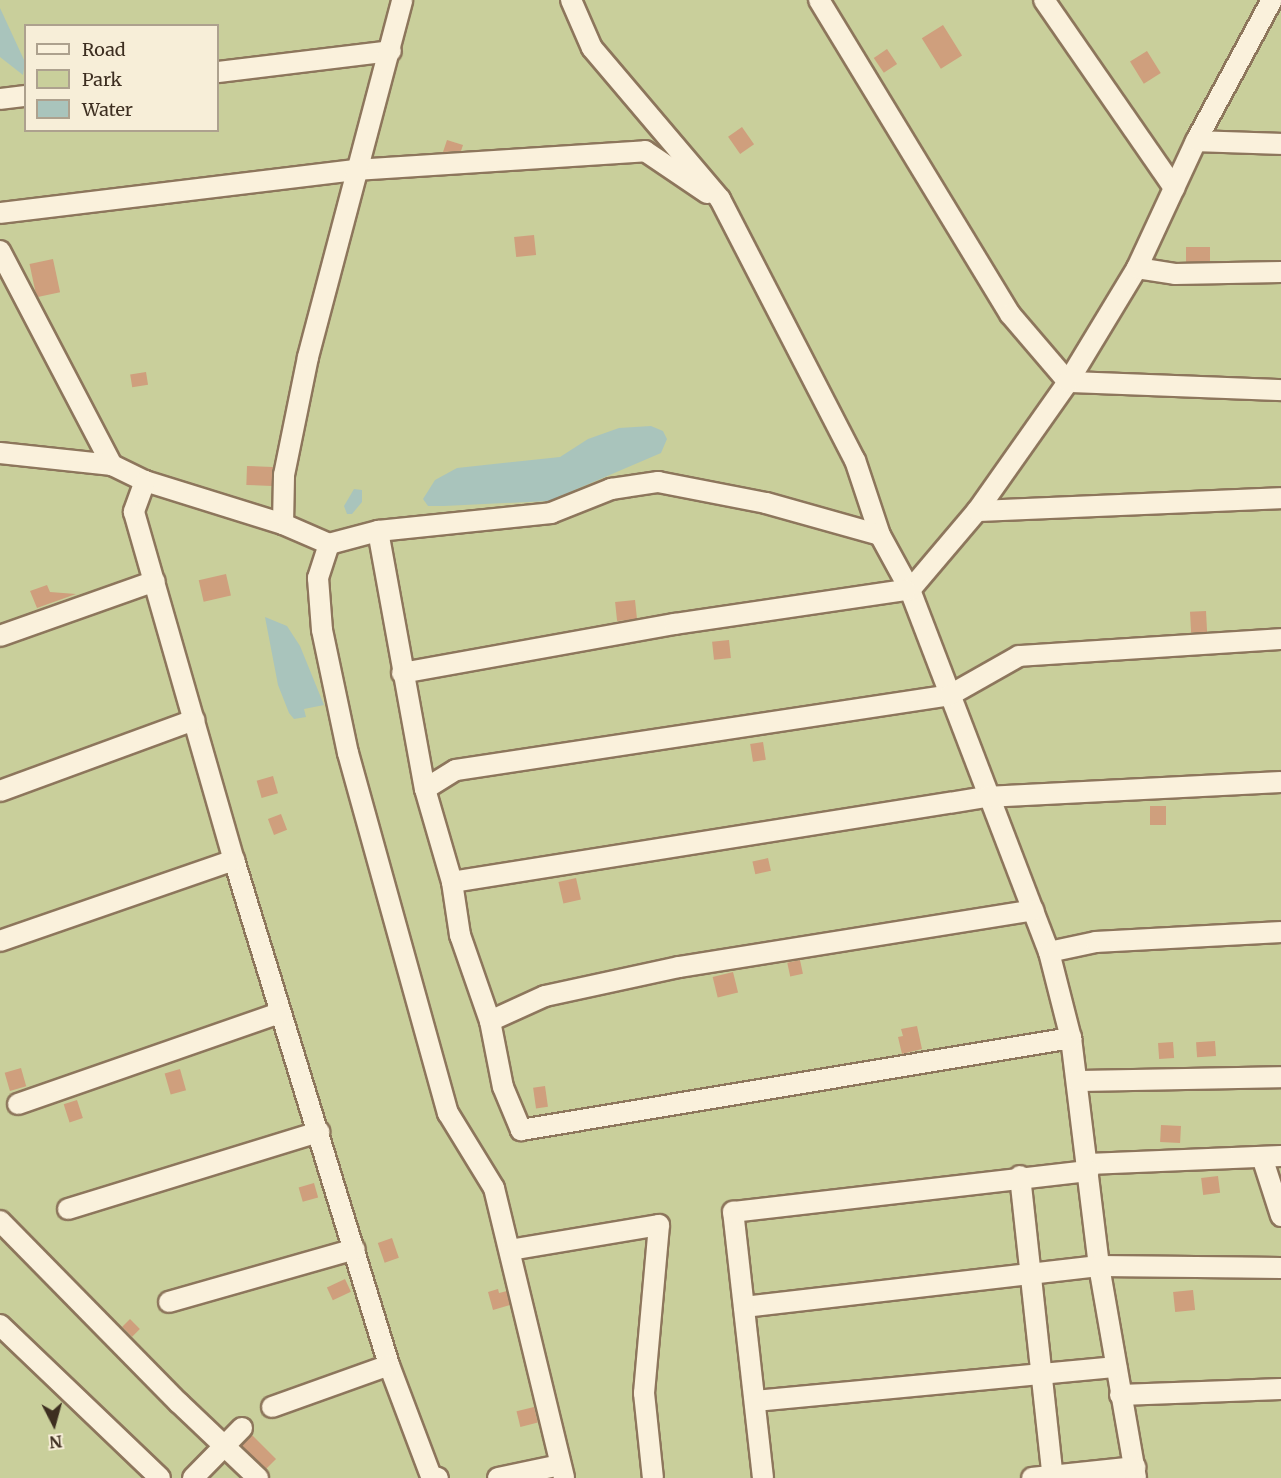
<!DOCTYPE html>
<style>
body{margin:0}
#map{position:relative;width:1281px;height:1478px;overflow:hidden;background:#f0e4c8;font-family:Merriweather,serif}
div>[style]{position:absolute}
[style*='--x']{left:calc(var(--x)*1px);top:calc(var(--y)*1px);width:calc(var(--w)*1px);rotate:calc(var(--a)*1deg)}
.green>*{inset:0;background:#c9cf9b}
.water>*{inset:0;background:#a9c4bc}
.building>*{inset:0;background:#cf9f7d;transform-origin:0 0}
.roads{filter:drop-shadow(2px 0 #8d765c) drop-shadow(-2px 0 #8d765c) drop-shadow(0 2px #8d765c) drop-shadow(0 -2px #8d765c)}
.minor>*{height:20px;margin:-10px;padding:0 10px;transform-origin:10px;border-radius:10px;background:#faf1dc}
span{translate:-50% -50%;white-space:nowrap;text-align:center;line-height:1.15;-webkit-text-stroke:6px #f7eed8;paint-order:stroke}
.legend{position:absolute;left:24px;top:24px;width:195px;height:108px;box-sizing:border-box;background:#f7eed8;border:2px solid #ada18e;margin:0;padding:8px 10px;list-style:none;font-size:18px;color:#3d2e20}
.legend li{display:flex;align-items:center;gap:12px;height:30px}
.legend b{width:30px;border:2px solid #ada18e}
.north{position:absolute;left:24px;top:1394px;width:60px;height:60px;-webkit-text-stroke:4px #f7eed8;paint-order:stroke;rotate:174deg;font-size:16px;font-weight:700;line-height:24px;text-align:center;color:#3d2e20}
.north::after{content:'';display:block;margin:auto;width:21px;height:27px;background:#3d2e20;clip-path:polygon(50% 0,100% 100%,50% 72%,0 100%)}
</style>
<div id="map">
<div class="green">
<i style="clip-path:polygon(evenodd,0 0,1281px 0,1281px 1478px,0 1478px,0 0,26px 26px,218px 26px,218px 130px,26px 130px,26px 26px)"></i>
</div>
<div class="water">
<i style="clip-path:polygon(0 8px,25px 62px,23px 75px,0 57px)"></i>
<i style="clip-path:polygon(651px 426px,663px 431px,667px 439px,661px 453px,549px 501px,444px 506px,428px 506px,423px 499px,435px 480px,457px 468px,560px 457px,588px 439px,619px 428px)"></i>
<i style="clip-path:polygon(354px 489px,362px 490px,362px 502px,352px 514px,347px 514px,344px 506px)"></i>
<i style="clip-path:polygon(265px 617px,287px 626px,300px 646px,324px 705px,304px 709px,306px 717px,294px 719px,289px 713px,278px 685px)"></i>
</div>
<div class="building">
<i style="left:943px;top:25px;width:36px;height:25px;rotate:58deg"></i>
<i style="left:887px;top:49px;width:18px;height:16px;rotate:56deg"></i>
<i style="left:1147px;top:51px;width:26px;height:20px;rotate:58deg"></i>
<i style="left:742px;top:127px;width:21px;height:17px;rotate:55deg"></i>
<i style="clip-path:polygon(447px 140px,463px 145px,461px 151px,443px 152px)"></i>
<i style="left:534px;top:235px;width:20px;height:20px;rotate:84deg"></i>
<i style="left:1186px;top:247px;width:24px;height:15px"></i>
<i style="left:53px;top:259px;width:34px;height:24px;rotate:78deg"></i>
<i style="left:146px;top:372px;width:13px;height:16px;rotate:81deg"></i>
<i style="left:247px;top:466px;width:26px;height:19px;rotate:2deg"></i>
<i style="left:226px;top:574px;width:22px;height:28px;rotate:77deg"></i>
<i style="clip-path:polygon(47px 585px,50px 592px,76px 594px,37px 608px,30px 591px)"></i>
<i style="left:635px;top:600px;width:19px;height:20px;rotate:84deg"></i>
<i style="left:1206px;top:611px;width:21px;height:16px;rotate:87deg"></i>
<i style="left:729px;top:640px;width:18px;height:17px;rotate:84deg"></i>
<i style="left:763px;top:742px;width:18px;height:13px;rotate:81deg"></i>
<i style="left:273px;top:776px;width:18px;height:17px;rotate:74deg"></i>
<i style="left:1150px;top:806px;width:16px;height:19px"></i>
<i style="left:281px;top:814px;width:17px;height:14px;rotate:69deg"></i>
<i style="left:768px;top:858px;width:13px;height:16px;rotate:77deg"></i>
<i style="left:576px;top:878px;width:22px;height:18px;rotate:77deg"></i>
<i style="left:800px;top:960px;width:14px;height:13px;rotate:78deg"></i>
<i style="left:733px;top:972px;width:21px;height:21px;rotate:76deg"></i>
<i style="clip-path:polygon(917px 1026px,922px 1049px,902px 1054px,898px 1037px,903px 1036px,901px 1029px)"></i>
<i style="left:1215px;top:1041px;width:15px;height:19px;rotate:86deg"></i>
<i style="left:1173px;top:1042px;width:16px;height:15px;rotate:86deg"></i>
<i style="left:21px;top:1068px;width:19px;height:17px;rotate:74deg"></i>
<i style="left:180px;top:1069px;width:22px;height:16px;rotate:74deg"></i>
<i style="left:545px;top:1086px;width:21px;height:12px;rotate:82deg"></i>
<i style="left:77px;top:1100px;width:19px;height:14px;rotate:72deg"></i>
<i style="left:1161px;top:1125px;width:20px;height:17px;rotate:3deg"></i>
<i style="left:1218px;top:1176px;width:17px;height:17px;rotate:83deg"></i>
<i style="left:314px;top:1183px;width:15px;height:16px;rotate:74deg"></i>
<i style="left:392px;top:1238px;width:21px;height:15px;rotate:71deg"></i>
<i style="left:345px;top:1279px;width:14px;height:20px;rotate:65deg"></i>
<i style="clip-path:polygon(498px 1289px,499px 1293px,507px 1291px,510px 1305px,493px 1310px,488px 1292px)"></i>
<i style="left:1193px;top:1290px;width:20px;height:20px;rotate:84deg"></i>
<i style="left:130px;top:1319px;width:14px;height:11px;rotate:45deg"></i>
<i style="left:534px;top:1407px;width:16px;height:18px;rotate:76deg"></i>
<i style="left:252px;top:1435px;width:34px;height:16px;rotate:45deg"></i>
</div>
<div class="roads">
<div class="minor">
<i style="--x:571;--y:0;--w:52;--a:66.4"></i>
<i style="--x:592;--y:48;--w:198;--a:49.7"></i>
<i style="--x:720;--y:199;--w:294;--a:62.7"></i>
<i style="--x:855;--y:460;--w:79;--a:71.6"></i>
<i style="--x:880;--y:535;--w:63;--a:61.4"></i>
<i style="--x:910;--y:590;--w:388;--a:69"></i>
<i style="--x:1049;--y:952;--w:89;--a:75.7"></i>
<i style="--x:1071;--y:1038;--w:230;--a:83"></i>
<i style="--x:1099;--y:1266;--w:215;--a:80.1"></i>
<i style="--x:819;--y:0;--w:368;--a:58.7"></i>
<i style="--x:1010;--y:314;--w:89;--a:49.5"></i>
<i style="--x:1068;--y:382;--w:213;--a:2.2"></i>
<i style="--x:1044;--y:0;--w:229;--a:55.3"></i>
<i style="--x:218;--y:72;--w:174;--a:-6.9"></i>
<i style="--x:0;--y:99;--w:26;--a:-7"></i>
<i style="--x:1196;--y:141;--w:85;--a:2"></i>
<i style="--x:0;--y:213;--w:358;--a:-6.9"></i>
<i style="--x:355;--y:170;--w:291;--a:-3.7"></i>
<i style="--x:645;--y:151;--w:75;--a:34.1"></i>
<i style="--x:0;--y:251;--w:242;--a:62.4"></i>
<i style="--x:112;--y:465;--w:37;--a:26"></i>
<i style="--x:145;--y:481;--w:145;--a:17.3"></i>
<i style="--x:283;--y:524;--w:50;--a:23.5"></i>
<i style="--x:329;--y:544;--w:51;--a:-14.9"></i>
<i style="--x:378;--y:531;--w:174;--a:-5.9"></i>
<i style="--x:551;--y:513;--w:65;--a:-21.8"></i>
<i style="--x:611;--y:489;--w:48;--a:-8.5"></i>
<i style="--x:658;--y:482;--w:110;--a:11"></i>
<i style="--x:766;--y:503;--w:118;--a:15.7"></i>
<i style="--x:1137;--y:268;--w:38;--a:9"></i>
<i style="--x:1175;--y:274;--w:106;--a:-1.1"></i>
<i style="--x:0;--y:453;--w:113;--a:6.1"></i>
<i style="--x:145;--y:481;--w:33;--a:110"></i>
<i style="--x:134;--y:512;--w:362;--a:74"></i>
<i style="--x:234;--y:860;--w:528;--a:72.94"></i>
<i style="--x:389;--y:1365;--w:119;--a:69.3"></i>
<i style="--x:431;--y:1476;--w:7;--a:16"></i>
<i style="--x:977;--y:511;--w:304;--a:-2.4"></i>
<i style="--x:283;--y:524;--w:49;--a:-88.8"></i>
<i style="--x:284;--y:475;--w:120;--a:-78.5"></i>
<i style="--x:308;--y:357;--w:369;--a:-75.2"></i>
<i style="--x:378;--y:531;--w:262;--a:79.7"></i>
<i style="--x:425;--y:789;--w:97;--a:73.8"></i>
<i style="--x:452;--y:882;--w:54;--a:81.4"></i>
<i style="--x:460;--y:935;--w:91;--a:70.8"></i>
<i style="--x:490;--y:1021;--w:67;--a:78.9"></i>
<i style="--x:503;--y:1087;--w:47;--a:67.3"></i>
<i style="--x:521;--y:1130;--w:558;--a:-9.5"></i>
<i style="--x:329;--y:544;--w:36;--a:108"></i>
<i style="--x:318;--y:578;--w:52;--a:85.6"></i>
<i style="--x:322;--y:630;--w:126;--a:78.1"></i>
<i style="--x:348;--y:753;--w:374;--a:74.5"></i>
<i style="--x:448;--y:1113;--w:88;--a:58.5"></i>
<i style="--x:494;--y:1188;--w:298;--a:76.4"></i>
<i style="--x:910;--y:590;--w:104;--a:-49.7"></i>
<i style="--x:977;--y:511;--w:158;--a:-54.8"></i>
<i style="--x:1068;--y:382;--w:133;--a:-58.8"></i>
<i style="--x:1137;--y:268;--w:140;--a:-65.1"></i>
<i style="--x:1196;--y:141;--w:160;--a:-61.7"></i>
<i style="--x:0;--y:636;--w:164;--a:-19.5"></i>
<i style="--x:402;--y:673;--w:277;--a:-10.2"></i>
<i style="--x:675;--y:624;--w:233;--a:-8.4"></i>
<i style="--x:425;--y:789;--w:36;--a:-32"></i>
<i style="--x:456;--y:770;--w:500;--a:-8.6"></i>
<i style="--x:950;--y:695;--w:79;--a:-29.5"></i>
<i style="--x:1019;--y:656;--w:263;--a:-3.7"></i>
<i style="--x:0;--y:791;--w:207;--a:-20.1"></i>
<i style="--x:452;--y:882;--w:541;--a:-9.04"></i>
<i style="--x:986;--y:797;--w:295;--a:-2.9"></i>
<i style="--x:0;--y:941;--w:248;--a:-19.1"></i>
<i style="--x:1049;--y:952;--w:48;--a:-12"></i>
<i style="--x:1096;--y:942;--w:185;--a:-3.1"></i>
<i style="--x:490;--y:1021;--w:60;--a:-24.4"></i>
<i style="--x:545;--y:996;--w:137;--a:-12.2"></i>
<i style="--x:679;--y:967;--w:359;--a:-9.1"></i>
<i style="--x:1077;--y:1081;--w:204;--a:-1.1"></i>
<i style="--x:18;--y:1104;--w:276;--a:-19.2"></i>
<i style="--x:1262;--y:1157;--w:62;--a:72.1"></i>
<i style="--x:1088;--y:1164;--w:193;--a:-2.4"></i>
<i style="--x:1020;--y:1176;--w:304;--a:83.8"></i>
<i style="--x:68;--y:1209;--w:263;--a:-17.1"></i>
<i style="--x:0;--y:1221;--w:255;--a:45.5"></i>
<i style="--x:179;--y:1403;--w:109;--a:43.5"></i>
<i style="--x:510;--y:1250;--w:151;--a:-9.5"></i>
<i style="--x:659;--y:1225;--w:169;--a:95.1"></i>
<i style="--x:644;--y:1393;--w:85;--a:84"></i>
<i style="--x:169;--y:1302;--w:193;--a:-15.9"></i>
<i style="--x:744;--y:1307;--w:357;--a:-6.6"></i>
<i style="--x:1099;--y:1266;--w:182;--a:0.6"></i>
<i style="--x:0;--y:1325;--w:221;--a:43.7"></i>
<i style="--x:1120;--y:1395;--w:161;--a:-2.1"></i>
<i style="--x:755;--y:1401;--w:363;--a:-5.4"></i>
<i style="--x:272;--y:1407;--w:124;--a:-19.7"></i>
<i style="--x:193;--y:1478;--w:70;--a:-45.6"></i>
<i style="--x:498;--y:1478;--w:63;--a:-11.8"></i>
<i style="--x:763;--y:1478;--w:268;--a:-96.4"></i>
<i style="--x:733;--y:1212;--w:358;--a:-6.6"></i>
<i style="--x:1032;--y:1478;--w:104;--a:-6.1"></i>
</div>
</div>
<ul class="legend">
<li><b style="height:8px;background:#faf1dc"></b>Road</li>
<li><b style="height:16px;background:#c9cf9b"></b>Park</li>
<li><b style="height:16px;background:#a9c4bc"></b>Water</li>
</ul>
<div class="north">N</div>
</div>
